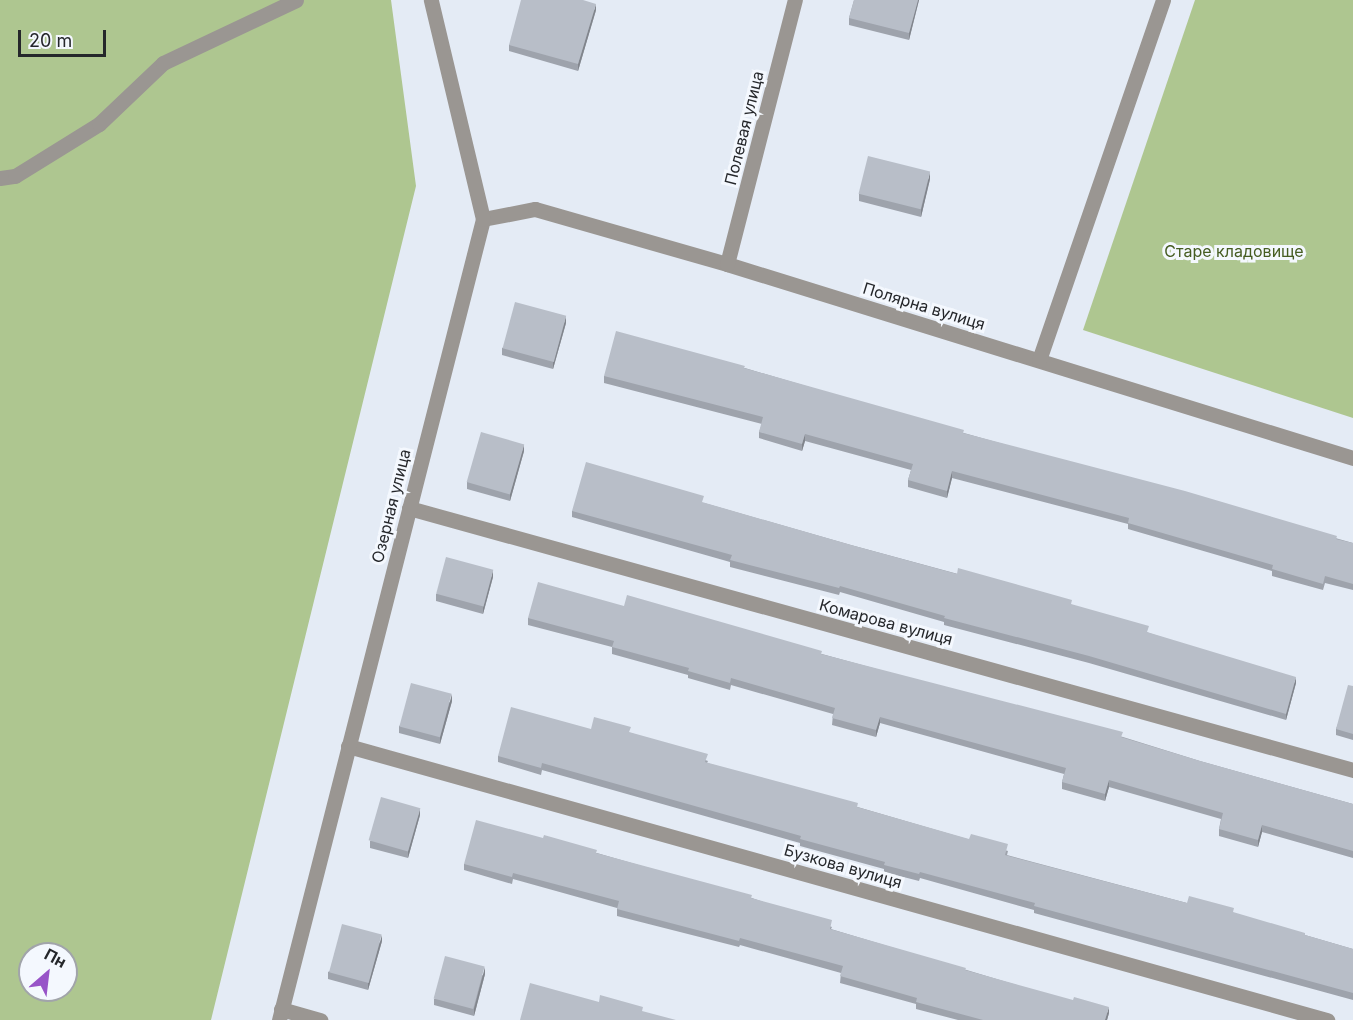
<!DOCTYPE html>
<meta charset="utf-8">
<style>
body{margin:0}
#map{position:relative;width:1353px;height:1020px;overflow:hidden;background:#e4ebf5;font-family:Inter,sans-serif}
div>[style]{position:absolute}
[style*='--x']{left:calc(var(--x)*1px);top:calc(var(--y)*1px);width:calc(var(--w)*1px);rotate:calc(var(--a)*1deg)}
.green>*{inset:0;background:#aec690}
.minor>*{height:15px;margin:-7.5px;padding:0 7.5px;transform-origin:7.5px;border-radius:7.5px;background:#9a9692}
.wall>*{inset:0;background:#9ea3ac}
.shaded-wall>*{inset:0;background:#81858c}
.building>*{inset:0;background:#b8bec8;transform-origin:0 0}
span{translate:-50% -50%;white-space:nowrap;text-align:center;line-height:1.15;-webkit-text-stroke:6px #f4f8fe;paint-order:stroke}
.street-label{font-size:16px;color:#25272b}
.park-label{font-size:16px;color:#465d22}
.north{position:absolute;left:18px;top:942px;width:60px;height:60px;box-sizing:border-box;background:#f4f8fe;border:2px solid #a1a4aa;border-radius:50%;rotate:28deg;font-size:16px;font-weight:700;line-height:24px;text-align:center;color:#25272b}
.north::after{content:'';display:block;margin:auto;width:21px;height:27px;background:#9854c8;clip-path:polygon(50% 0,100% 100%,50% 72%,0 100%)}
.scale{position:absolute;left:18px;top:30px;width:88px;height:27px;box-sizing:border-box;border:3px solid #25272b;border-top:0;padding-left:8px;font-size:18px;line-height:21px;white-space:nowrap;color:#25272b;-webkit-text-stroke:4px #f4f8fe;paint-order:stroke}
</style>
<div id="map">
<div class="green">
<i style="clip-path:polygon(evenodd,0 0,391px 0,416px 186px,211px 1020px,0 1020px,0 0,30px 954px,66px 954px,66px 990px,30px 990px,30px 954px)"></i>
<i style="clip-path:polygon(1195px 0,1353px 0,1353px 418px,1083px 330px)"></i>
</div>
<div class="minor">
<i style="--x:0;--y:178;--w:15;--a:-8"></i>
<i style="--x:15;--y:176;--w:99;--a:-31.8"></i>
<i style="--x:99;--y:124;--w:88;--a:-43.6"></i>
<i style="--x:163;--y:63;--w:147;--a:-25.3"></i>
<i style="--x:483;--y:219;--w:53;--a:-10.9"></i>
<i style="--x:535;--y:209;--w:200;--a:16"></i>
<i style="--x:727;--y:264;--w:655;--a:17.22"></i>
<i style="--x:727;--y:264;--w:273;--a:-75.6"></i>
<i style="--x:1039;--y:360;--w:381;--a:-71"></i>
<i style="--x:409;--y:508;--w:980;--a:15.51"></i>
<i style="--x:348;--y:746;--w:1017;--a:15.64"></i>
<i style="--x:281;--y:1009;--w:41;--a:15.8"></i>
<i style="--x:279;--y:1020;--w:827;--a:-75.71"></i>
<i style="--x:483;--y:219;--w:225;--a:-103.4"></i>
</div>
<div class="wall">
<i style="clip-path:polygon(854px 0,919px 0,909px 40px,849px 25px,849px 18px)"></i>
<i style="clip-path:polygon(596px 10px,578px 71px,509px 51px,509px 45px)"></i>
<i style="clip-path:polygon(930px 179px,921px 217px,859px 201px,859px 194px)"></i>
<i style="clip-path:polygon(566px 323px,553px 369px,502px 355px,502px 348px)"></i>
<i style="clip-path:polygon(745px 368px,964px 433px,1353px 543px,1353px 590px,1325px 583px,1323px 590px,1272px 576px,1272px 571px,1128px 529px,1128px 524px,952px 478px,947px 498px,908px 487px,908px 480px,911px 470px,805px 441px,802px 451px,759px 438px,759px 432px,762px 424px,604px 383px,604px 376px)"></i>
<i style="clip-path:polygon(524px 451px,510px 501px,467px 489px,467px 482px)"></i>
<i style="clip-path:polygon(704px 503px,851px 545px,1072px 605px,1149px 633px,1296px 683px,1286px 720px,1089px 663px,944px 625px,944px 622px,840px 592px,839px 595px,730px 567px,730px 562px,572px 517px,572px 511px)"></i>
<i style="clip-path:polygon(493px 577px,483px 614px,436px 601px,436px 594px)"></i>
<i style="clip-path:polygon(624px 606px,822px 654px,1123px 737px,1200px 761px,1353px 804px,1353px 858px,1262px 832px,1258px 847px,1219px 836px,1219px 829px,1221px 819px,1109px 787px,1105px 801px,1062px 789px,1062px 782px,1064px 774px,880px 723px,876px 737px,832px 725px,833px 714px,731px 685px,730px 690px,688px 678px,688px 675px,612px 654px,612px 647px,528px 625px,528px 618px)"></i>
<i style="clip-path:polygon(1353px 686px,1353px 740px,1336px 735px,1336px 729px)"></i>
<i style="clip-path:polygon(452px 701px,440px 744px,399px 733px,399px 726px)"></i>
<i style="clip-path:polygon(591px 729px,631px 733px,708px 761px,707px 763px,1008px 851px,1007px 855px,1187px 903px,1234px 913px,1305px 935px,1353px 949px,1353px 1000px,1034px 913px,1034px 910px,920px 878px,919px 881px,884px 872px,884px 869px,800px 846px,800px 843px,542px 770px,541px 775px,498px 762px,498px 756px)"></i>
<i style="clip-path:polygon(420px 815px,408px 858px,370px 848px,370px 841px)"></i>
<i style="clip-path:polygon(597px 853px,752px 898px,832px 927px,831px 929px,1109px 1013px,1107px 1020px,958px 1020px,916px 1009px,916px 1004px,840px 983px,841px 973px,740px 945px,739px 947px,617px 916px,617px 908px,513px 879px,512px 884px,464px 870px,464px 864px)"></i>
<i style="clip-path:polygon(382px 941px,368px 990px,328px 979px,328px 972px)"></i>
<i style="clip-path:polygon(485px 974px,474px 1016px,434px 1005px,434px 999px)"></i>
</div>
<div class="shaded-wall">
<i style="clip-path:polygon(918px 0,919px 0,909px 40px,909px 33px)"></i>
<i style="clip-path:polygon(596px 4px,596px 10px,578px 71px,578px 64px)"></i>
<i style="clip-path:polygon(930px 172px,930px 179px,921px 217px,921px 210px)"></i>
<i style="clip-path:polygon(566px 316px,566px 323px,553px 369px,553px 363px)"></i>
<i style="clip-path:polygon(805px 434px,805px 441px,802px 451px,802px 444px)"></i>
<i style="clip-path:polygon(524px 444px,524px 451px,510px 501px,510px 494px)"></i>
<i style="clip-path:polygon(952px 471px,952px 478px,947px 498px,947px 491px)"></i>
<i style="clip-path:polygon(493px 570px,493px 577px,483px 614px,483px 608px)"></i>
<i style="clip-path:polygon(1296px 677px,1296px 683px,1286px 720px,1286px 714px)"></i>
<i style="clip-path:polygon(452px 694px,452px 701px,440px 744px,440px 737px)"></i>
<i style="clip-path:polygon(880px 717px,880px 723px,876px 737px,876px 730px)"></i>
<i style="clip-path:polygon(1109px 780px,1109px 787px,1105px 801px,1105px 794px)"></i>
<i style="clip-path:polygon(420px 808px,420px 815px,408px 858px,408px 851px)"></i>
<i style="clip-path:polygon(1262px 825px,1262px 832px,1258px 847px,1258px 840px)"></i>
<i style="clip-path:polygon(382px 935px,382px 941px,368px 990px,368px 983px)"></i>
<i style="clip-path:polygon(485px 967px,485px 974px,474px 1016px,474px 1009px)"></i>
<i style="clip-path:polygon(1109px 1007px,1109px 1013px,1107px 1020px,1105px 1020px)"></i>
</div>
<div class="building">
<i style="clip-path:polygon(521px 0,583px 0,596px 4px,578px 64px,509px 45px)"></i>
<i style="clip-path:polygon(854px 0,918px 0,909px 33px,849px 18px)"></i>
<i style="left:868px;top:156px;width:64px;height:39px;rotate:14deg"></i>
<i style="left:515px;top:302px;width:53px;height:48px;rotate:15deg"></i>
<i style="clip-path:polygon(616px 331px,745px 366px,744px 368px,964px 430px,963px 433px,1185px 491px,1337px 536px,1336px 539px,1353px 543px,1353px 584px,1325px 576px,1323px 584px,1272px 569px,1273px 565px,1128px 523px,1129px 518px,952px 471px,947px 491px,908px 480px,913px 464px,805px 434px,802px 444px,759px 432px,763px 417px,604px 376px)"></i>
<i style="left:481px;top:432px;width:45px;height:52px;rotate:16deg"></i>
<i style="clip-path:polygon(586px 462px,704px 496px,702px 502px,851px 545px,957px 574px,958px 568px,1072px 600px,1071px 604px,1149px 626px,1147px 632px,1296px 677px,1286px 714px,1089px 656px,944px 618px,945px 616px,840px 586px,839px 588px,730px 560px,732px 555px,572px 511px)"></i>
<i style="left:446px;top:557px;width:49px;height:38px;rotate:15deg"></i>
<i style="clip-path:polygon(538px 582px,624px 606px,627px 595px,822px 651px,821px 654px,1123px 732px,1121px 737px,1200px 761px,1353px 804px,1353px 851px,1262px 825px,1258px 840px,1219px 829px,1223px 813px,1109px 780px,1105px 794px,1062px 782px,1066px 768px,880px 717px,876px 730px,832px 718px,835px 708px,731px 678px,730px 683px,688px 671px,689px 668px,612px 647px,614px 641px,528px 618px)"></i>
<i style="left:411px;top:683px;width:42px;height:45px;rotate:15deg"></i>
<i style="clip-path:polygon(1348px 685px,1353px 686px,1353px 734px,1336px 729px)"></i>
<i style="clip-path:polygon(511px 707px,591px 729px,594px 717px,631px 727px,629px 732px,708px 754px,705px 762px,858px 803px,857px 807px,969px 839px,971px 834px,1008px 844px,1005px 855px,1187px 903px,1189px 896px,1234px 908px,1233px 912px,1305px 933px,1305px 935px,1353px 949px,1353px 993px,1034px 906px,1035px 903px,920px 872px,919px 874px,884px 865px,885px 862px,800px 839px,801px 836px,542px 763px,541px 768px,498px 756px)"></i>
<i style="left:381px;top:797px;width:41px;height:45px;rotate:16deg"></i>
<i style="clip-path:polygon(476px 820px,543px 838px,544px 835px,597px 850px,596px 853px,752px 895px,751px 898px,832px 920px,830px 929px,966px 968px,965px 970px,1073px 1000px,1074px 997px,1109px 1007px,1105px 1020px,983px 1020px,916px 1002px,917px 998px,840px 976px,843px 966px,740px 938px,739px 941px,617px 909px,619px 901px,513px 873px,512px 877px,464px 864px)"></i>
<i style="left:342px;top:924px;width:41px;height:50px;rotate:15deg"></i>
<i style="left:445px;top:956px;width:41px;height:44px;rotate:15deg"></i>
<i style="clip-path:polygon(530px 983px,599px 1002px,600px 995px,643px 1007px,642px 1011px,676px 1020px,520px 1020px)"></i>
</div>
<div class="street-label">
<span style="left:744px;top:128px;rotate:-76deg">Полевая улица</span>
<span style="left:924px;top:306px;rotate:17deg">Полярна вулиця</span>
<span style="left:391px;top:506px;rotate:-76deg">Озерная улица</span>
<span style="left:886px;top:622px;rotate:15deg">Комарова вулиця</span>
<span style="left:843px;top:866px;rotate:16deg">Бузкова вулиця</span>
</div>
<div class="park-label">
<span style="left:1234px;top:251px">Старе кладовище</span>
</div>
<div class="north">Пн</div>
<div class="scale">20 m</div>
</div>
